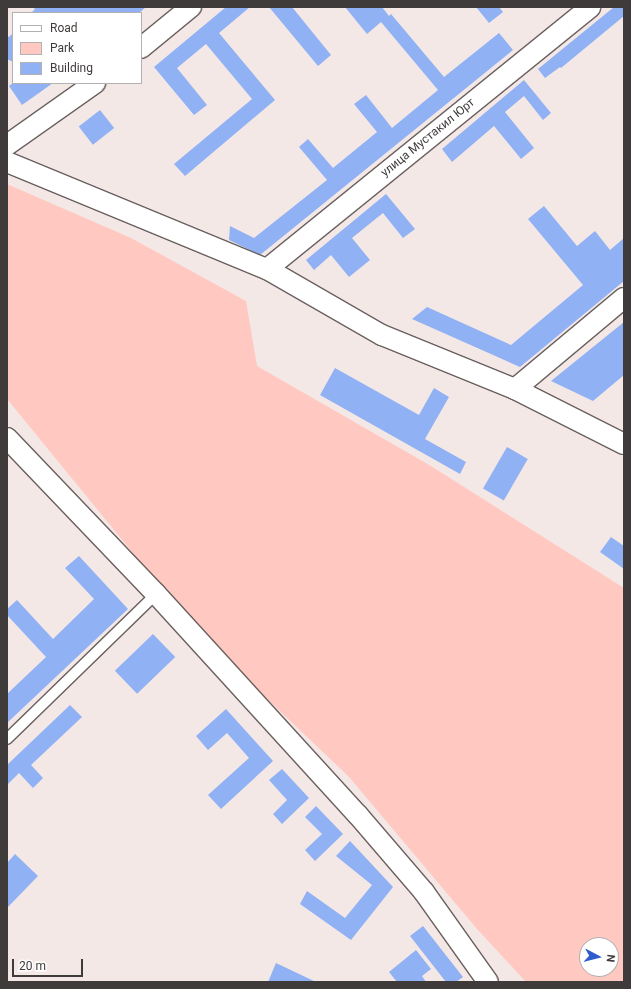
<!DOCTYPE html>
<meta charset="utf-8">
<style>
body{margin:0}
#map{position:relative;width:631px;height:989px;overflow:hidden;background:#f4e8e6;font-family:Roboto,sans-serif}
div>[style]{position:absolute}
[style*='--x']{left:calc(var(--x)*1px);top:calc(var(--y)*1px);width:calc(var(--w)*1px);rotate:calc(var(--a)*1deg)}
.green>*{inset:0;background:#ffc9c1}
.building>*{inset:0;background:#90b1f3;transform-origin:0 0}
.roads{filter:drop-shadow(1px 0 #6a605f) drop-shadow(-1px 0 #6a605f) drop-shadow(0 1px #6a605f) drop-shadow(0 -1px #6a605f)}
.lane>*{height:10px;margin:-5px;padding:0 5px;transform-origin:5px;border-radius:5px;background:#fff}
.street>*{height:20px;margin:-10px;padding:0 10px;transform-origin:10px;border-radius:10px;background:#fff}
span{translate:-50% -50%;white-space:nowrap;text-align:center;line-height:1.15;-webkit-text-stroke:3.5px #fff;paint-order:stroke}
.street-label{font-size:12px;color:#403b3b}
.frame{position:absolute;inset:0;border:8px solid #403b3b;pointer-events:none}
.legend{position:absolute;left:12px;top:12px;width:130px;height:72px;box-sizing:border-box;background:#fff;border:1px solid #b3b1b1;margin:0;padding:5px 7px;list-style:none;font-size:12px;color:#403b3b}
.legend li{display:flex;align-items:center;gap:8px;height:20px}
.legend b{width:20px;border:1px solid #b3b1b1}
.north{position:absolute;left:579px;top:937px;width:40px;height:40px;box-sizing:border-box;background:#fff;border:1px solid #b3b1b1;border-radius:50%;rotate:97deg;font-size:11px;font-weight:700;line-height:16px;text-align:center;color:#403b3b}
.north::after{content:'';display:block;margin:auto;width:14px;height:18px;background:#2e5ecd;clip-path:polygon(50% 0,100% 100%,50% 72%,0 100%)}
.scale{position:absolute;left:12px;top:959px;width:71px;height:18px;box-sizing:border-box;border:2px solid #403b3b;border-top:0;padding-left:5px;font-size:12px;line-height:14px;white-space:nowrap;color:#403b3b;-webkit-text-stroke:3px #fff;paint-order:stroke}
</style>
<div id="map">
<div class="green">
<i style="clip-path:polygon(evenodd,7px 184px,131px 238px,246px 301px,257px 366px,431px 466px,624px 588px,624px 982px,526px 982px,477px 929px,349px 777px,199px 634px,7px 399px,7px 184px,587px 945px,611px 945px,611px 969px,587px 969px,587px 945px)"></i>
</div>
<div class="building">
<i style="clip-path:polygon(32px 7px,146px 7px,139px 13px,31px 13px,35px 9px)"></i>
<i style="clip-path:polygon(226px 7px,250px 7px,219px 33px,275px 100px,185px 176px,174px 164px,252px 99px,206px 44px,177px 68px,207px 105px,194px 115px,154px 67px)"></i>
<i style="clip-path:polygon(269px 7px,292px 7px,331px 55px,318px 66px)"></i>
<i style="clip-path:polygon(345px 7px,382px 7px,389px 16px,391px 14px,444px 77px,499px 33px,513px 50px,260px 255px,229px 240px,230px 226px,254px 238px,327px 180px,299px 147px,308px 139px,333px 168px,377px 132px,354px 104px,366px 95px,392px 128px,438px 90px,381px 22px,367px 34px)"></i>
<i style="clip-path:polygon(476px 7px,499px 7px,503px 12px,489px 23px)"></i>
<i style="clip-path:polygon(614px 7px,624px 7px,624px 16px,561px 68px,560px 67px,545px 78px,538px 69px)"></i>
<i style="clip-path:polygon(13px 33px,13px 62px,7px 59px,7px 36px,9px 37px)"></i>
<i style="clip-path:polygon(524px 80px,551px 113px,543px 120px,524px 96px,505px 112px,534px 148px,521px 159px,494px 126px,452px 162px,442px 149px)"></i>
<i style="clip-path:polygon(13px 83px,53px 83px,22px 105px,9px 86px)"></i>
<i style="left:100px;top:110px;width:23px;height:27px;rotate:52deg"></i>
<i style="clip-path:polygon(386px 194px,415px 229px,403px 238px,383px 213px,352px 238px,370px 260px,349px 277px,331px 255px,314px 270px,306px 260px)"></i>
<i style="clip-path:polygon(544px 206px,577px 246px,595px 231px,610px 250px,624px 238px,624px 281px,520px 367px,412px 319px,427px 307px,511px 345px,583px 285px,528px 219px)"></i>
<i style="clip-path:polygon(624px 322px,624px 375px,593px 401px,551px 381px)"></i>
<i style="clip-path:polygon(335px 368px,419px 415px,434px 388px,449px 397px,425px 439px,466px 462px,460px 474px,320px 395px)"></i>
<i style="left:507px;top:447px;width:24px;height:48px;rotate:30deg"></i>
<i style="clip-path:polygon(611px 537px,624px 546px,624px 569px,600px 552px)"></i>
<i style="clip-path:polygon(79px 556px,128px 609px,7px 723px,7px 694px,46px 657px,7px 615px,7px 609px,17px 600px,53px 639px,94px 599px,65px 568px)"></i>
<i style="left:153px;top:634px;width:32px;height:53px;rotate:46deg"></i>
<i style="clip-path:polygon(70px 705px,82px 717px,31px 765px,43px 778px,33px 788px,19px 773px,7px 785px,7px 765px)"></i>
<i style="clip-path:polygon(226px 709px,273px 761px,221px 809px,208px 795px,249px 758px,227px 733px,208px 750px,196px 736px)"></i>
<i style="clip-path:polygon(282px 769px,309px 798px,282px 824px,273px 814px,287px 800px,269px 780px)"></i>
<i style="clip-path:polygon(316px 806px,343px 834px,315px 861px,305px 850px,322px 834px,305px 817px)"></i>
<i style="clip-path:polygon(350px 841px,393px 887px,351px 940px,300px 904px,307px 891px,345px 918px,372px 885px,336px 856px)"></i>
<i style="clip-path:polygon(15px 854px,38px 876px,7px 908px,7px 863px)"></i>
<i style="clip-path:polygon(423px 926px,463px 977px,456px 982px,446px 982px,410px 936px)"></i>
<i style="clip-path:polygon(416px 950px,431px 969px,422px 976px,426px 982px,397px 982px,389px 972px)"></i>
<i style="clip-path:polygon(276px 963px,316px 982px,268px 982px)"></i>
</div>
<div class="roads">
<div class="lane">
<i style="--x:7;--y:739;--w:208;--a:-44.2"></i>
</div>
<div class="street">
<i style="--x:141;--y:48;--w:65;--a:-39.4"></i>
<i style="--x:7;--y:145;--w:108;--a:-35.2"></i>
<i style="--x:7;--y:162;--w:281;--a:22.4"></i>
<i style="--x:267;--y:269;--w:133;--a:29.9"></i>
<i style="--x:382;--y:335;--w:144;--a:22.1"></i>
<i style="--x:515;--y:389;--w:122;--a:26.8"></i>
<i style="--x:267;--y:269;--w:416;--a:-39"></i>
<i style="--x:515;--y:389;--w:142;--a:-39.9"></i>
<i style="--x:7;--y:438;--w:216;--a:46.3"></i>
<i style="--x:156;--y:594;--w:299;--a:47.6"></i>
<i style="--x:358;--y:815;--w:101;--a:49.4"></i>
<i style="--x:424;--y:892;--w:110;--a:54.6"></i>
</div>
</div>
<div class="street-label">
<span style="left:428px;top:138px;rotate:-39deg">улица Мустакил Юрт</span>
</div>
<div class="frame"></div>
<ul class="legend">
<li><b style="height:5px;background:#fff"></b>Road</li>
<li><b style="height:11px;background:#ffc9c1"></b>Park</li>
<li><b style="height:11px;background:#90b1f3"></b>Building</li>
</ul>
<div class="north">N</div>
<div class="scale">20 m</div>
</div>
